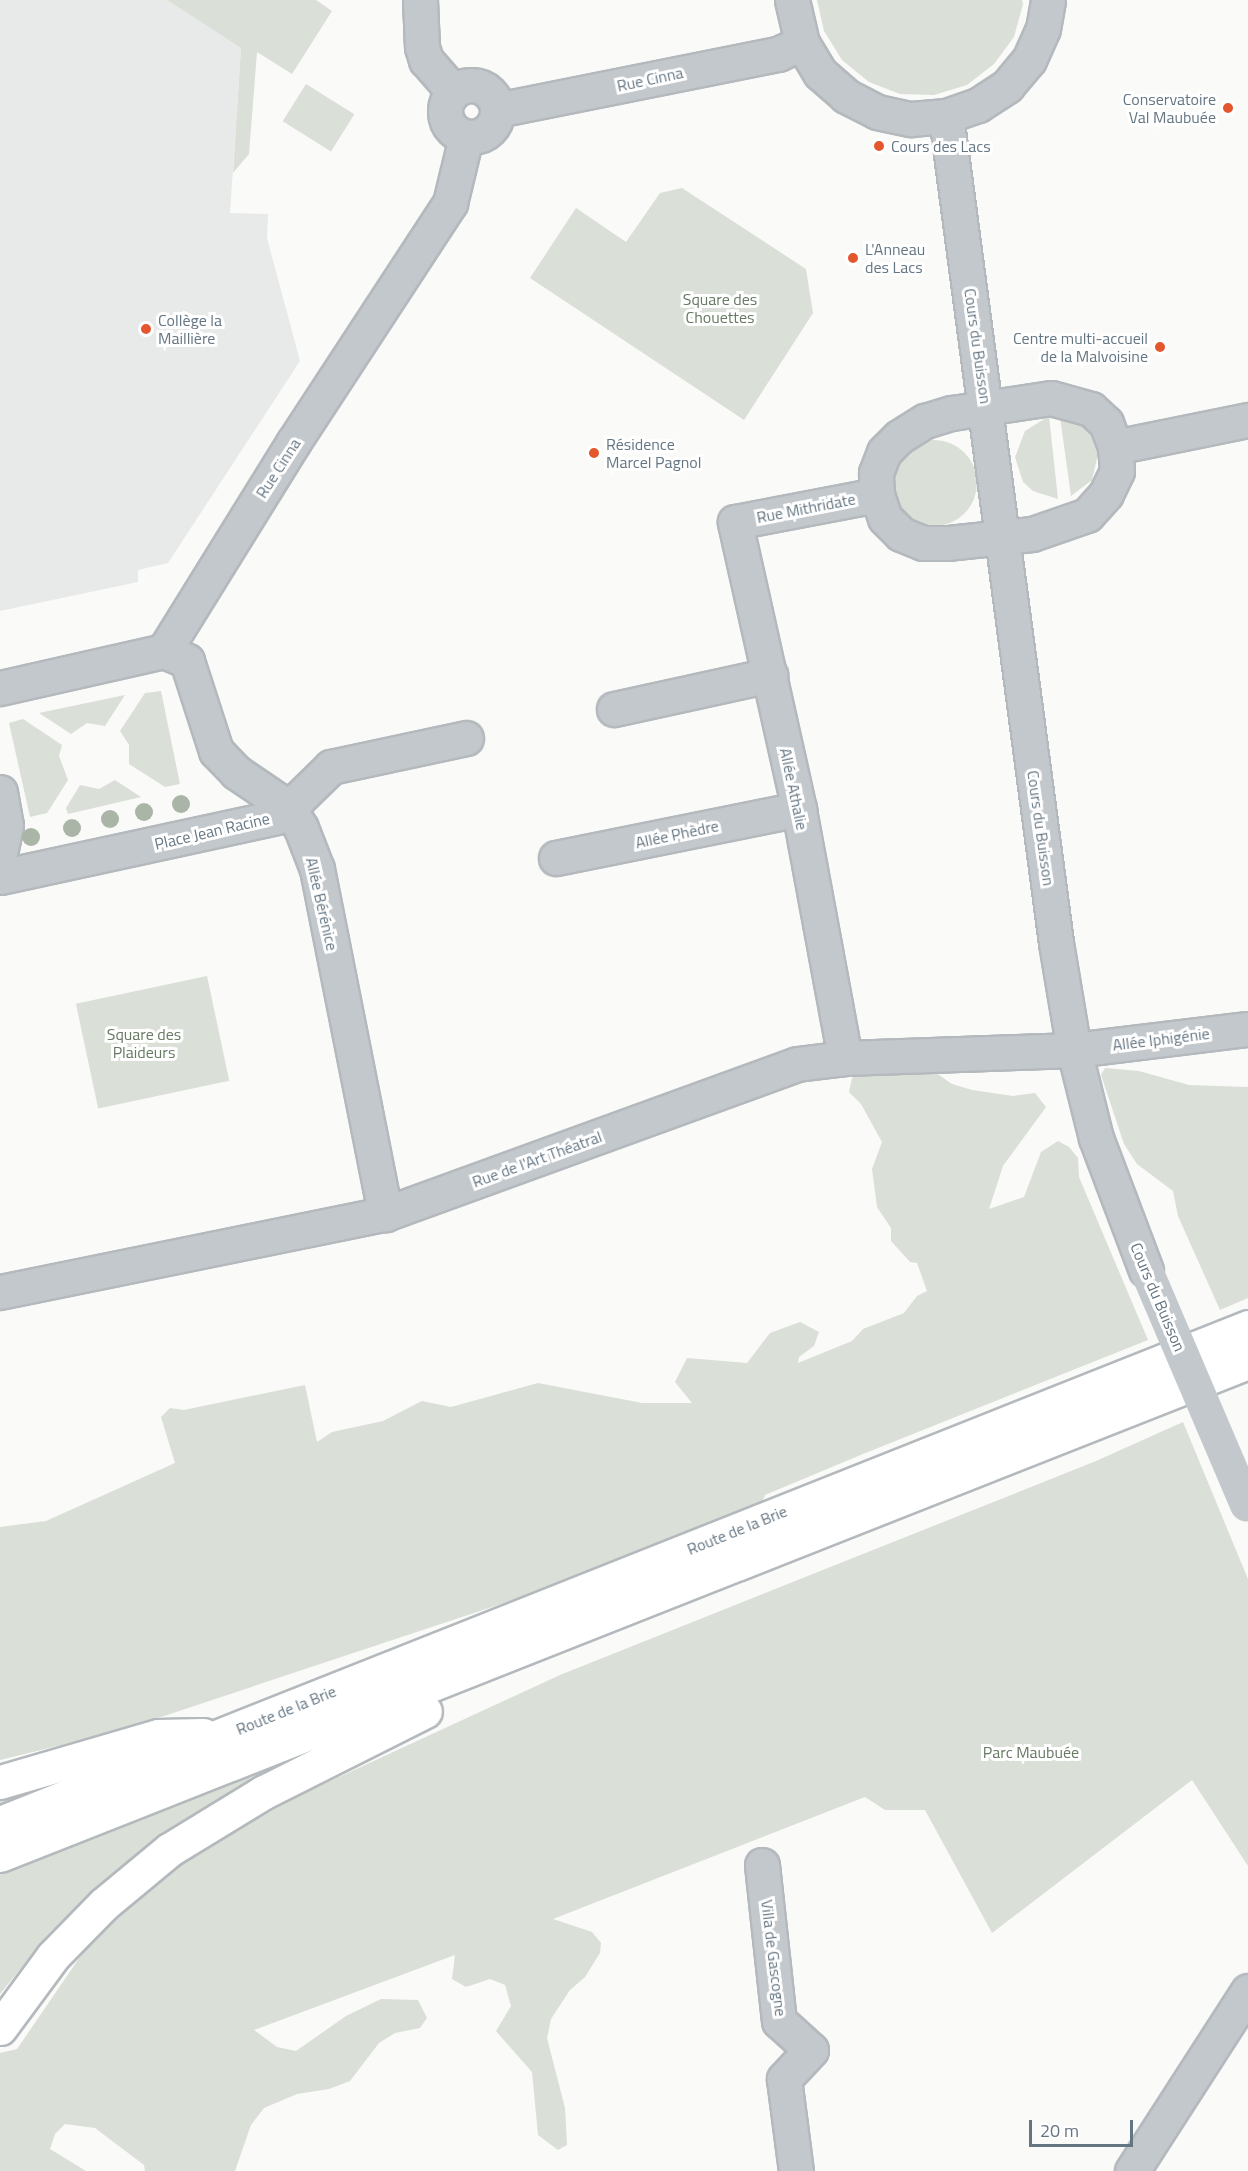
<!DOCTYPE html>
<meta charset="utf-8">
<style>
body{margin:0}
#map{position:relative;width:1248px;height:2171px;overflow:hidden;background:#fafaf8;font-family:"Titillium Web",sans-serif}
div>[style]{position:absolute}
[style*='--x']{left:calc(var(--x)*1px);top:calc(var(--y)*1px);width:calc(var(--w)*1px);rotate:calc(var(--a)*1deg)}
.built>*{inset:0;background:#e8e9e9}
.green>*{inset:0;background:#dadfd7;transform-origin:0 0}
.round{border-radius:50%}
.roads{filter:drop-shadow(2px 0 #b4b9bd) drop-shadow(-2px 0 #b4b9bd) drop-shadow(0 2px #b4b9bd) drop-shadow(0 -2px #b4b9bd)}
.minor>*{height:33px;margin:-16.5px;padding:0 16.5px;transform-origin:16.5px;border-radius:16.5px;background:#c3c8cc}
.minor>.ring{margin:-16.5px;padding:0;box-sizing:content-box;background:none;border:33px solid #c3c8cc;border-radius:50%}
.highway>*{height:33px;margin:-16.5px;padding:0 16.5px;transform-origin:16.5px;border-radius:16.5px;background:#fff}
.minor-bridge>*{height:33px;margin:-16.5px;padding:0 16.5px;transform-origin:16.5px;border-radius:16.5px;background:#c3c8cc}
.trees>*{width:18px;height:18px;margin:-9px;border-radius:50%;background:#aab4a7}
.dots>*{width:16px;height:16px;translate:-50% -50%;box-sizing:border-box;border:3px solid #fff;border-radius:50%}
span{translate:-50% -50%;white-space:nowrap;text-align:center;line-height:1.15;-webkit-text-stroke:6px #fff;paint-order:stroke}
.street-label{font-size:16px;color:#657683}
.poi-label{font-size:16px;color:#657683}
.right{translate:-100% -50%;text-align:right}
.left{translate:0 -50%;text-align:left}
.park-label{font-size:16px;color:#687a64}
.scale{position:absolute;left:1029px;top:2120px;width:104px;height:27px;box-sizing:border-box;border:3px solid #657683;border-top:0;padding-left:8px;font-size:18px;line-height:21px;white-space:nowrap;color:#657683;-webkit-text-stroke:4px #fff;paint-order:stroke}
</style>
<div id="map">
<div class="built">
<i style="clip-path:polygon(0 0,167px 0,241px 48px,230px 213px,268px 214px,267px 238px,300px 361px,168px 563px,138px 570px,138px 582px,0 611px)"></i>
</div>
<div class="green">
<i style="clip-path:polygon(167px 0,316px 0,332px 11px,292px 74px,257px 52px,249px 154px,233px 173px,241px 48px)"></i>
<i style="clip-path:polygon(817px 0,1022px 0,1023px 4px,1014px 37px,994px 64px,967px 85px,934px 95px,900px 94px,869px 82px,842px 60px,824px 31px)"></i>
<i style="left:306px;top:84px;width:57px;height:44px;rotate:32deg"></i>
<i style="clip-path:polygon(682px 188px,806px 269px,813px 313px,744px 420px,530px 278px,576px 208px,626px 242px,660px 193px)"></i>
<i style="clip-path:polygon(1049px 416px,1058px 499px,1033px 491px,1023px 482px,1015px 457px,1025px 431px)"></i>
<i style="clip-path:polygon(1060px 417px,1076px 420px,1088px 429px,1098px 454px,1092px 480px,1071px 496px)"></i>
<i class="round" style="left:891px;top:440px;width:86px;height:86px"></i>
<i style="clip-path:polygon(161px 691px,180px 784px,165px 787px,129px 764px,129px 745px,120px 731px,145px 693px)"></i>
<i style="clip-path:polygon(125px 695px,105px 726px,87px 723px,71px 734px,39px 713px)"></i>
<i style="clip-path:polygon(23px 719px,62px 745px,59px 756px,68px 780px,47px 813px,30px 817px,9px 723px)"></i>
<i style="clip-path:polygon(115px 780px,141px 797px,68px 814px,66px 808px,80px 785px,99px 789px)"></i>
<i style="left:207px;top:976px;width:107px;height:134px;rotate:78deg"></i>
<i style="clip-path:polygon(926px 1066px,952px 1084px,972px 1090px,1013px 1096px,1035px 1093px,1046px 1107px,1003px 1166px,989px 1209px,1024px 1197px,1041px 1152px,1058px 1141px,1069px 1147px,1078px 1158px,1079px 1177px,1148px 1340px,863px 1454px,765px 1495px,760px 1508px,618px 1565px,119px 1731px,0 1760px,0 1527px,46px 1521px,175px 1463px,161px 1417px,170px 1408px,184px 1410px,305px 1385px,317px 1442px,332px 1432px,383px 1421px,422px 1401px,451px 1407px,538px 1383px,642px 1403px,692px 1403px,675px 1382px,687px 1358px,747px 1363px,770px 1333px,800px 1322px,819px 1332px,814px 1346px,799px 1357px,798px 1363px,852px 1341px,863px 1329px,904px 1313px,917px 1296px,927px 1291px,917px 1263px,910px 1262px,891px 1241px,891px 1228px,877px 1207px,872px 1169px,882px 1142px,861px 1104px,849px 1092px,852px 1078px,864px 1071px)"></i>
<i style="clip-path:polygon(1105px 1068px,1139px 1071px,1189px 1085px,1248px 1087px,1248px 1298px,1220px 1310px,1178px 1216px,1173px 1191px,1137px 1164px,1124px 1144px,1101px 1075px)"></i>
<i style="clip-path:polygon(1183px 1422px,1248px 1579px,1248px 1866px,1192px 1780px,992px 1933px,925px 1810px,885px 1810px,865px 1797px,553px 1919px,592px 1932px,601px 1943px,600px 1953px,585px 1977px,570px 1990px,551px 2019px,547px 2038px,565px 2108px,567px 2145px,558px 2150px,538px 2135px,532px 2072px,496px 2031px,511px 2006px,505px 1985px,490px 1979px,466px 1987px,452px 1979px,455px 1955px,254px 2030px,277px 2047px,296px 2051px,346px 2016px,381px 1999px,418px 2000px,427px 2018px,420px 2028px,395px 2033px,379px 2043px,350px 2081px,329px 2089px,297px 2094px,264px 2108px,251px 2125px,235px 2171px,145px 2171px,144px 2165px,95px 2128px,65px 2124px,55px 2134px,50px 2149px,86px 2171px,0 2171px,0 2053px,17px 2049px,93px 1938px,132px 1901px,199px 1851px,300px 1795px,560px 1675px,1096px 1461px)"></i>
<i style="clip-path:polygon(253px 1769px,249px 1781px,175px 1828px,51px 1931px,0 1994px,0 1868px)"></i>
<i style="clip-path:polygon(40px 1785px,43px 1791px,0 1808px,0 1794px)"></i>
</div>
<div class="roads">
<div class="minor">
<i style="--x:420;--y:0;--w:47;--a:87.6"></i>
<i style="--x:422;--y:47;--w:14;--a:73"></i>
<i style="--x:426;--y:60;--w:41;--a:48.9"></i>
<i style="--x:792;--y:0;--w:44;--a:76.9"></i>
<i style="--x:802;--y:43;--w:35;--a:59"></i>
<i style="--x:820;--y:73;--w:35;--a:41"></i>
<i style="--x:846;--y:96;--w:35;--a:27"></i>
<i style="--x:877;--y:112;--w:35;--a:12"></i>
<i style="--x:911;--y:119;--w:35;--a:-5"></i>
<i style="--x:946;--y:116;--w:34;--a:-19"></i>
<i style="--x:978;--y:105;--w:35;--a:-33"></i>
<i style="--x:1007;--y:86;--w:34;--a:-50"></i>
<i style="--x:1029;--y:60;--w:34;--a:-66"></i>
<i style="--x:1043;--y:29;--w:29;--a:-80"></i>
<i class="ring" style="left:445px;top:85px;width:19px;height:19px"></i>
<i style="--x:497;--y:110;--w:287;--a:-11.3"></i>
<i style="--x:778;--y:54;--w:26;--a:-25"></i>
<i style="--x:946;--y:116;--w:834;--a:82.42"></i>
<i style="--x:1056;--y:943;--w:109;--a:80.5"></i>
<i style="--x:1074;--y:1050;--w:91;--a:76"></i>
<i style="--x:1096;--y:1138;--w:141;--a:69.3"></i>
<i style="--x:1051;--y:398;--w:41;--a:15.4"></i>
<i style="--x:1091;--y:409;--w:21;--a:43"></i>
<i style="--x:1106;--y:423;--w:26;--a:69"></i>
<i style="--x:1115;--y:447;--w:24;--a:85"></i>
<i style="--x:1117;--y:471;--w:25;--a:116"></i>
<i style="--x:1106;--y:494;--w:28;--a:132"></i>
<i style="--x:1087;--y:515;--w:58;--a:160.9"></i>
<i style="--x:1032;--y:534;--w:84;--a:173.9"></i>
<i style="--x:948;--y:543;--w:25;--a:180"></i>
<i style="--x:923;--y:543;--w:24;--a:-158"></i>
<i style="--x:901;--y:534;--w:23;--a:-135"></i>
<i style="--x:885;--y:518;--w:24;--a:-109"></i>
<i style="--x:877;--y:495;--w:22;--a:-93"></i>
<i style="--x:876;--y:473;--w:22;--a:-69"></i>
<i style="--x:884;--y:452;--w:21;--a:-45"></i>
<i style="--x:899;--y:437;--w:31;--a:-32"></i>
<i style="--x:925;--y:421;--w:28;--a:-17"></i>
<i style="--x:952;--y:413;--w:100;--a:-8.6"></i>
<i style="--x:1115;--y:447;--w:136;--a:-11.5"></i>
<i style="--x:164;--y:651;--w:25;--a:23"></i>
<i style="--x:187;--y:661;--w:95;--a:72.1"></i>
<i style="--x:216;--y:751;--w:29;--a:46"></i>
<i style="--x:236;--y:772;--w:64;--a:34.2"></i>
<i style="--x:289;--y:808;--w:23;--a:59"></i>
<i style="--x:301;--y:828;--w:44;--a:68.7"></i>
<i style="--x:317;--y:869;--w:352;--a:78.8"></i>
<i style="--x:0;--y:688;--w:168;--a:-12.7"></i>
<i style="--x:164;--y:651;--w:245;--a:-58.2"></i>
<i style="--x:293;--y:443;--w:287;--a:-56.8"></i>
<i style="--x:450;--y:203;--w:68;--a:-76.4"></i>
<i style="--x:614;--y:709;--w:160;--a:-12.3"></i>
<i style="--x:0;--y:792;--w:34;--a:80"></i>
<i style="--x:6;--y:825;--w:29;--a:102"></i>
<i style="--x:289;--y:808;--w:59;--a:-44.3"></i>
<i style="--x:331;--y:767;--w:138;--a:-12.1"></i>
<i style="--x:556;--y:858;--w:248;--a:-11.4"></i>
<i style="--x:0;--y:877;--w:283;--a:-12.2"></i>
<i style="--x:845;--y:1058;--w:253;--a:-100.5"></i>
<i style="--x:799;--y:809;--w:294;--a:-102.6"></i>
<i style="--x:735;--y:522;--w:145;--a:-10.8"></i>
<i style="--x:0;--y:1292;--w:393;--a:-11.5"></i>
<i style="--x:385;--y:1214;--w:438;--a:-20"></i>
<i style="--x:797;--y:1064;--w:48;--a:-7.1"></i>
<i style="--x:845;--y:1058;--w:229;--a:-2"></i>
<i style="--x:1074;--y:1050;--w:175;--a:-6.9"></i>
<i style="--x:762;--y:1865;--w:157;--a:83.8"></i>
<i style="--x:779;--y:2021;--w:43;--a:42.2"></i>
<i style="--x:811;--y:2050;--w:40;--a:133"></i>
<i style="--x:784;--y:2079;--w:93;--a:82.6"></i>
<i style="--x:1132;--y:2171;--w:214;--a:-57.2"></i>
</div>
<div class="highway">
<i style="--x:0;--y:1782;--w:165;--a:-16.2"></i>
<i style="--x:158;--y:1736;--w:45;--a:-1.3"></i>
<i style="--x:0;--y:1823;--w:1343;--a:-21.67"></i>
<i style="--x:0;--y:1855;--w:1342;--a:-21.56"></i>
<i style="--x:0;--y:2028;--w:89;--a:-53.6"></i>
<i style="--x:53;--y:1956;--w:73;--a:-45.6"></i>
<i style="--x:104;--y:1904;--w:85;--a:-39.7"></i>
<i style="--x:169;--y:1850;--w:111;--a:-31.4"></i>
<i style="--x:264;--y:1792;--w:180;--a:-26.7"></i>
</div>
</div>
<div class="minor-bridge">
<i style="--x:1146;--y:1270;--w:255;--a:66.9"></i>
</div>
<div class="trees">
<i style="left:181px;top:804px"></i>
<i style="left:144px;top:812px"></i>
<i style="left:110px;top:819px"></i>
<i style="left:72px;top:828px"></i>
<i style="left:31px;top:837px"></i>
</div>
<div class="dots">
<i style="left:1228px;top:108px;background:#e4572e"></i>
<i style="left:879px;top:146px;background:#e4572e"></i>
<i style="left:853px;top:258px;background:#e4572e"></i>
<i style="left:146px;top:329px;background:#e4572e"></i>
<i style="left:1160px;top:347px;background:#e4572e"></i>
<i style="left:594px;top:453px;background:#e4572e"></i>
</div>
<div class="street-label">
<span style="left:650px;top:79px;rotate:-12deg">Rue Cinna</span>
<span style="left:978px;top:346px;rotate:82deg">Cours du Buisson</span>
<span style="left:278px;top:468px;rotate:-57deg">Rue Cinna</span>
<span style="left:806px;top:508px;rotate:-11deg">Rue Mithridate</span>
<span style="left:794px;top:789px;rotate:78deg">Allée Athalie</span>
<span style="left:1041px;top:828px;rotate:82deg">Cours du Buisson</span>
<span style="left:212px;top:831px;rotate:-13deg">Place Jean Racine</span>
<span style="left:677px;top:834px;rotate:-12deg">Allée Phèdre</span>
<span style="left:322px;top:904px;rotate:77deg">Allée Bérénice</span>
<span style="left:1161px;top:1039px;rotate:-7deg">Allée Iphigénie</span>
<span style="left:537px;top:1159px;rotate:-20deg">Rue de l'Art Théatral</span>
<span style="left:1158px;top:1297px;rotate:67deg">Cours du Buisson</span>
<span style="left:737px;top:1530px;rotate:-22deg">Route de la Brie</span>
<span style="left:286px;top:1710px;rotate:-22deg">Route de la Brie</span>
<span style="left:774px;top:1958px;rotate:83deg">Villa de Gascogne</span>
</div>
<div class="poi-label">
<span class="right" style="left:1216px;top:108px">Conservatoire<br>Val Maubuée</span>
<span class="left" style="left:891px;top:146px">Cours des Lacs</span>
<span class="left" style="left:865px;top:258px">L'Anneau<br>des Lacs</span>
<span class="left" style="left:158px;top:329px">Collège la<br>Maillière</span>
<span class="right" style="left:1148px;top:347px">Centre multi-accueil<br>de la Malvoisine</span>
<span class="left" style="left:606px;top:453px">Résidence<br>Marcel Pagnol</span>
</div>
<div class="park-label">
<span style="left:720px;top:308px">Square des<br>Chouettes</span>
<span style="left:144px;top:1043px">Square des<br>Plaideurs</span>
<span style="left:1031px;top:1752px">Parc Maubuée</span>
</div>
<div class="scale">20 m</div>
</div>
